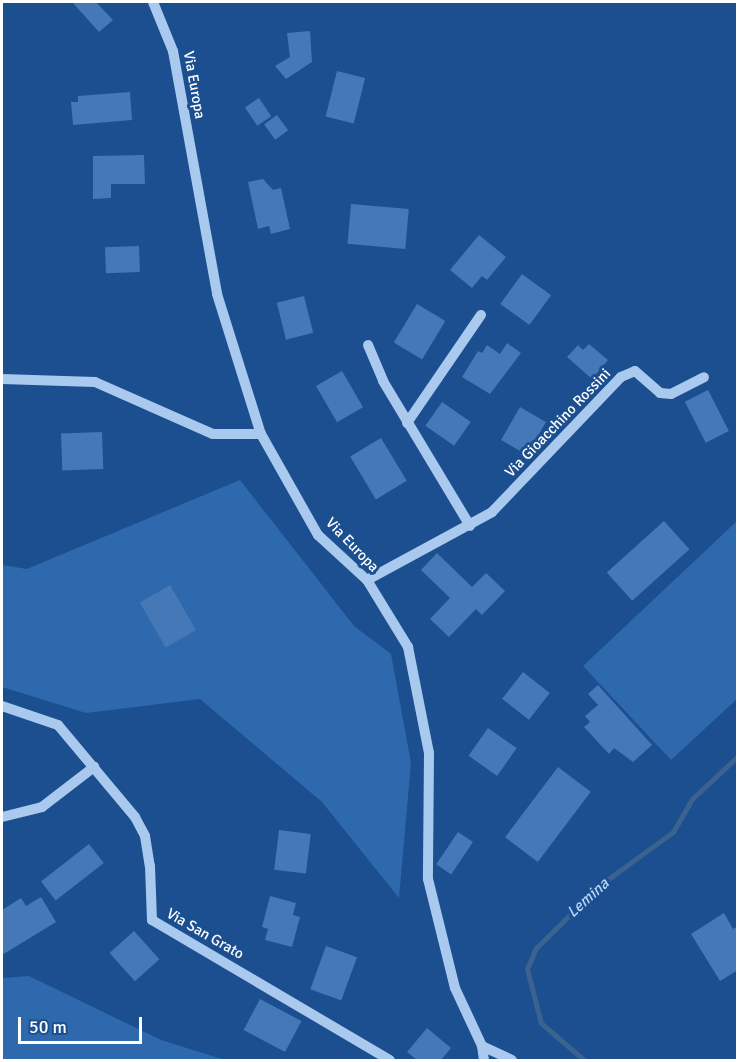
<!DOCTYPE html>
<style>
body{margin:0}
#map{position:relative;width:739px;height:1062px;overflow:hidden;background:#1b4f8f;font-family:Signika,sans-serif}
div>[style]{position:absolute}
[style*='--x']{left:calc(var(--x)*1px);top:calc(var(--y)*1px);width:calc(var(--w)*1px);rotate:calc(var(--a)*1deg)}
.green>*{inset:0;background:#2e69ad}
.stream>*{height:5px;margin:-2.5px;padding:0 2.5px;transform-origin:2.5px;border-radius:2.5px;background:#3c6290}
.building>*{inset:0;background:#4478b7;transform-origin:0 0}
.minor>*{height:10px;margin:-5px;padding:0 5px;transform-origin:5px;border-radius:5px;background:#a9c9ee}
span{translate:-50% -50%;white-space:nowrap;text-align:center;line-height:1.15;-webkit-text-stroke:6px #1b4f8f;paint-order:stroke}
.street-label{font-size:15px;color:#fff}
.water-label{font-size:16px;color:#b5d3f5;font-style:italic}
.frame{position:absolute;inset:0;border:3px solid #fff;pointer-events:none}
.scale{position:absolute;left:18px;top:1017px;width:124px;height:27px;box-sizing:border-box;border:3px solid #fff;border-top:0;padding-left:8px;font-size:18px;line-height:21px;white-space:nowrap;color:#fff;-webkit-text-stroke:4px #1b4f8f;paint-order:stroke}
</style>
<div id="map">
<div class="green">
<i style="clip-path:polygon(240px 480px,354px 626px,391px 654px,411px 763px,399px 898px,322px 802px,200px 699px,86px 713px,2px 687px,2px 565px,27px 569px)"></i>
<i style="clip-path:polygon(737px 521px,737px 699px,671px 760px,583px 666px)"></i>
<i style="clip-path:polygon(29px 976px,161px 1040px,225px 1060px,2px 1060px,2px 978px)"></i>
</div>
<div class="stream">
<i style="--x:584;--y:1060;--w:57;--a:-139.3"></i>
<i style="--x:541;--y:1023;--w:56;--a:-104.5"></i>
<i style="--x:527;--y:969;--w:23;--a:-67"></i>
<i style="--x:536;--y:948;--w:90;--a:-44.5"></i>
<i style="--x:600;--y:885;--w:90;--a:-36"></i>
<i style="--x:673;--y:832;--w:38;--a:-60"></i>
<i style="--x:692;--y:799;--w:63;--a:-43.1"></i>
</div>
<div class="building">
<i style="clip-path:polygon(72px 2px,96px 2px,113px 20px,99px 32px)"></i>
<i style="clip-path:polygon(310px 31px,312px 62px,286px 79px,275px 66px,290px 57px,287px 33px)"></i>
<i style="left:337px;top:71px;width:29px;height:47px;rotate:14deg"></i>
<i style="clip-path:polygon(130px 92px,132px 120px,73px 125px,71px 102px,78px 102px,78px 96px)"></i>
<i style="left:259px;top:98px;width:22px;height:17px;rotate:56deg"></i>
<i style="left:277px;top:115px;width:19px;height:16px;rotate:54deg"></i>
<i style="clip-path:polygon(144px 155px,145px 184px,111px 184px,111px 198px,93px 199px,93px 156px)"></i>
<i style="clip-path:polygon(263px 179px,273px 190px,281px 188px,290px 229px,271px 234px,269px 226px,258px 229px,248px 182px)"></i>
<i style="left:351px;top:204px;width:58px;height:40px;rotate:5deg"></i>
<i style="clip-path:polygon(479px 235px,506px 257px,487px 280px,482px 276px,472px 288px,450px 270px)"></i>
<i style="left:139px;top:246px;width:26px;height:34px;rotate:88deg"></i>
<i style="left:522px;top:274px;width:36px;height:37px;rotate:36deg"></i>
<i style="left:304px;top:296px;width:38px;height:28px;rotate:76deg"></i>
<i style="left:417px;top:304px;width:33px;height:45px;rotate:31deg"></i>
<i style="clip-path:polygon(507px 343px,521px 353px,490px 394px,462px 377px,478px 351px,482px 353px,487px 345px,500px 354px)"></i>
<i style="clip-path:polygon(589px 344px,608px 360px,592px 379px,567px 357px,578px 345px,583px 350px)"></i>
<i style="left:342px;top:371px;width:42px;height:30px;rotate:60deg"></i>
<i style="left:708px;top:390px;width:46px;height:26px;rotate:63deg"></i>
<i style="left:442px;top:402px;width:35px;height:29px;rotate:35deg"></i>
<i style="left:520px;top:407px;width:30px;height:38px;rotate:30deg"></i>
<i style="left:102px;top:432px;width:37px;height:41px;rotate:88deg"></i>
<i style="left:381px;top:438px;width:50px;height:36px;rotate:59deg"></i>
<i style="left:664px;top:521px;width:38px;height:77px;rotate:48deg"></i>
<i style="clip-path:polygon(437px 553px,472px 587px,486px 573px,505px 591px,482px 615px,476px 609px,449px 637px,430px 619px,450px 598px,421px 570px)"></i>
<i style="left:170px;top:585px;width:52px;height:35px;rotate:60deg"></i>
<i style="left:523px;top:672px;width:34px;height:34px;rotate:38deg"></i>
<i style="clip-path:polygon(598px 685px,652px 745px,633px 762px,614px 748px,609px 754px,584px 727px,590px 722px,585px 716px,598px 705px,588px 694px)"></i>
<i style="left:488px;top:728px;width:35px;height:34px;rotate:35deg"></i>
<i style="left:558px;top:767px;width:41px;height:88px;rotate:37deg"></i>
<i style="left:279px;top:830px;width:32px;height:40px;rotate:7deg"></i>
<i style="left:458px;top:832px;width:18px;height:39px;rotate:34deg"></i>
<i style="left:89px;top:844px;width:24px;height:61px;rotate:52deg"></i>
<i style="clip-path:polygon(270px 896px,296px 903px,293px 915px,300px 917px,292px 947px,265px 940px,268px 929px,262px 927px)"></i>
<i style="clip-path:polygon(41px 897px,56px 922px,2px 955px,2px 910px,21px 898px,26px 906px)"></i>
<i style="clip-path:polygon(724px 913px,733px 929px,738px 926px,738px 970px,720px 981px,691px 934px)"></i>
<i style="left:134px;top:931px;width:38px;height:33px;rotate:48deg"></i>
<i style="left:326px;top:946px;width:33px;height:46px;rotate:20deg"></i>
<i style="left:260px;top:999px;width:47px;height:35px;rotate:28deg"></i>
<i style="clip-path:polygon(427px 1028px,451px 1048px,441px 1060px,417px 1060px,407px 1052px)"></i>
</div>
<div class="minor">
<i style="--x:153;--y:2;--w:53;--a:67.8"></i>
<i style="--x:173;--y:51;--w:247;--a:79.7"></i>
<i style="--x:217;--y:294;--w:147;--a:72.6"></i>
<i style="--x:261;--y:434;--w:116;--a:60.6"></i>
<i style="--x:318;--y:535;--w:67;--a:42.6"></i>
<i style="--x:367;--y:580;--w:79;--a:58.5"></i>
<i style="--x:408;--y:647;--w:108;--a:78.8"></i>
<i style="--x:429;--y:753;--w:126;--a:90.5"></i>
<i style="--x:428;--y:879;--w:112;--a:76.1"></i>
<i style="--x:455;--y:988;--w:64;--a:65"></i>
<i style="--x:482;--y:1046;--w:14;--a:82"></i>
<i style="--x:368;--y:345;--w:39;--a:67"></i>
<i style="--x:383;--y:381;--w:169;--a:59"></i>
<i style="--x:2;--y:379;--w:93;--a:1.8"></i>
<i style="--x:95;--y:382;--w:129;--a:23.8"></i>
<i style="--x:213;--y:434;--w:48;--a:0"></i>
<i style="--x:407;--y:423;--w:131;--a:-55.6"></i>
<i style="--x:367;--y:580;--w:142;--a:-28.5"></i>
<i style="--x:492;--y:512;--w:187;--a:-46.3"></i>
<i style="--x:621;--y:377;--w:15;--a:-23"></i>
<i style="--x:635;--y:371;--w:33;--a:41"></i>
<i style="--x:660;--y:393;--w:11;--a:5"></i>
<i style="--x:671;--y:394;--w:37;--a:-27"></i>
<i style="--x:2;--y:706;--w:59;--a:18.7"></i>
<i style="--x:58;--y:725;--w:120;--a:50.1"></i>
<i style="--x:135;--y:817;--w:21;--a:62"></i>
<i style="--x:145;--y:836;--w:30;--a:81"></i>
<i style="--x:150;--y:866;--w:54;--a:87.9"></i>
<i style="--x:152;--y:920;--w:276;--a:30.5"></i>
<i style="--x:2;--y:817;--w:41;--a:-14"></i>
<i style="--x:42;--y:807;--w:66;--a:-37.6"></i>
<i style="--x:482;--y:1046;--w:33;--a:25"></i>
</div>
<div class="street-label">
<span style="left:194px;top:85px;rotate:80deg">Via Europa</span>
<span style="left:558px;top:423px;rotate:-46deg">Via Gioacchino Rossini</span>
<span style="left:352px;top:545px;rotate:46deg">Via Europa</span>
<span style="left:205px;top:934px;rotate:30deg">Via San Grato</span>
</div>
<div class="water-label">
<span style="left:588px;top:898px;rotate:-42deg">Lemina</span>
</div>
<div class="frame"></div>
<div class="scale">50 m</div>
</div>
